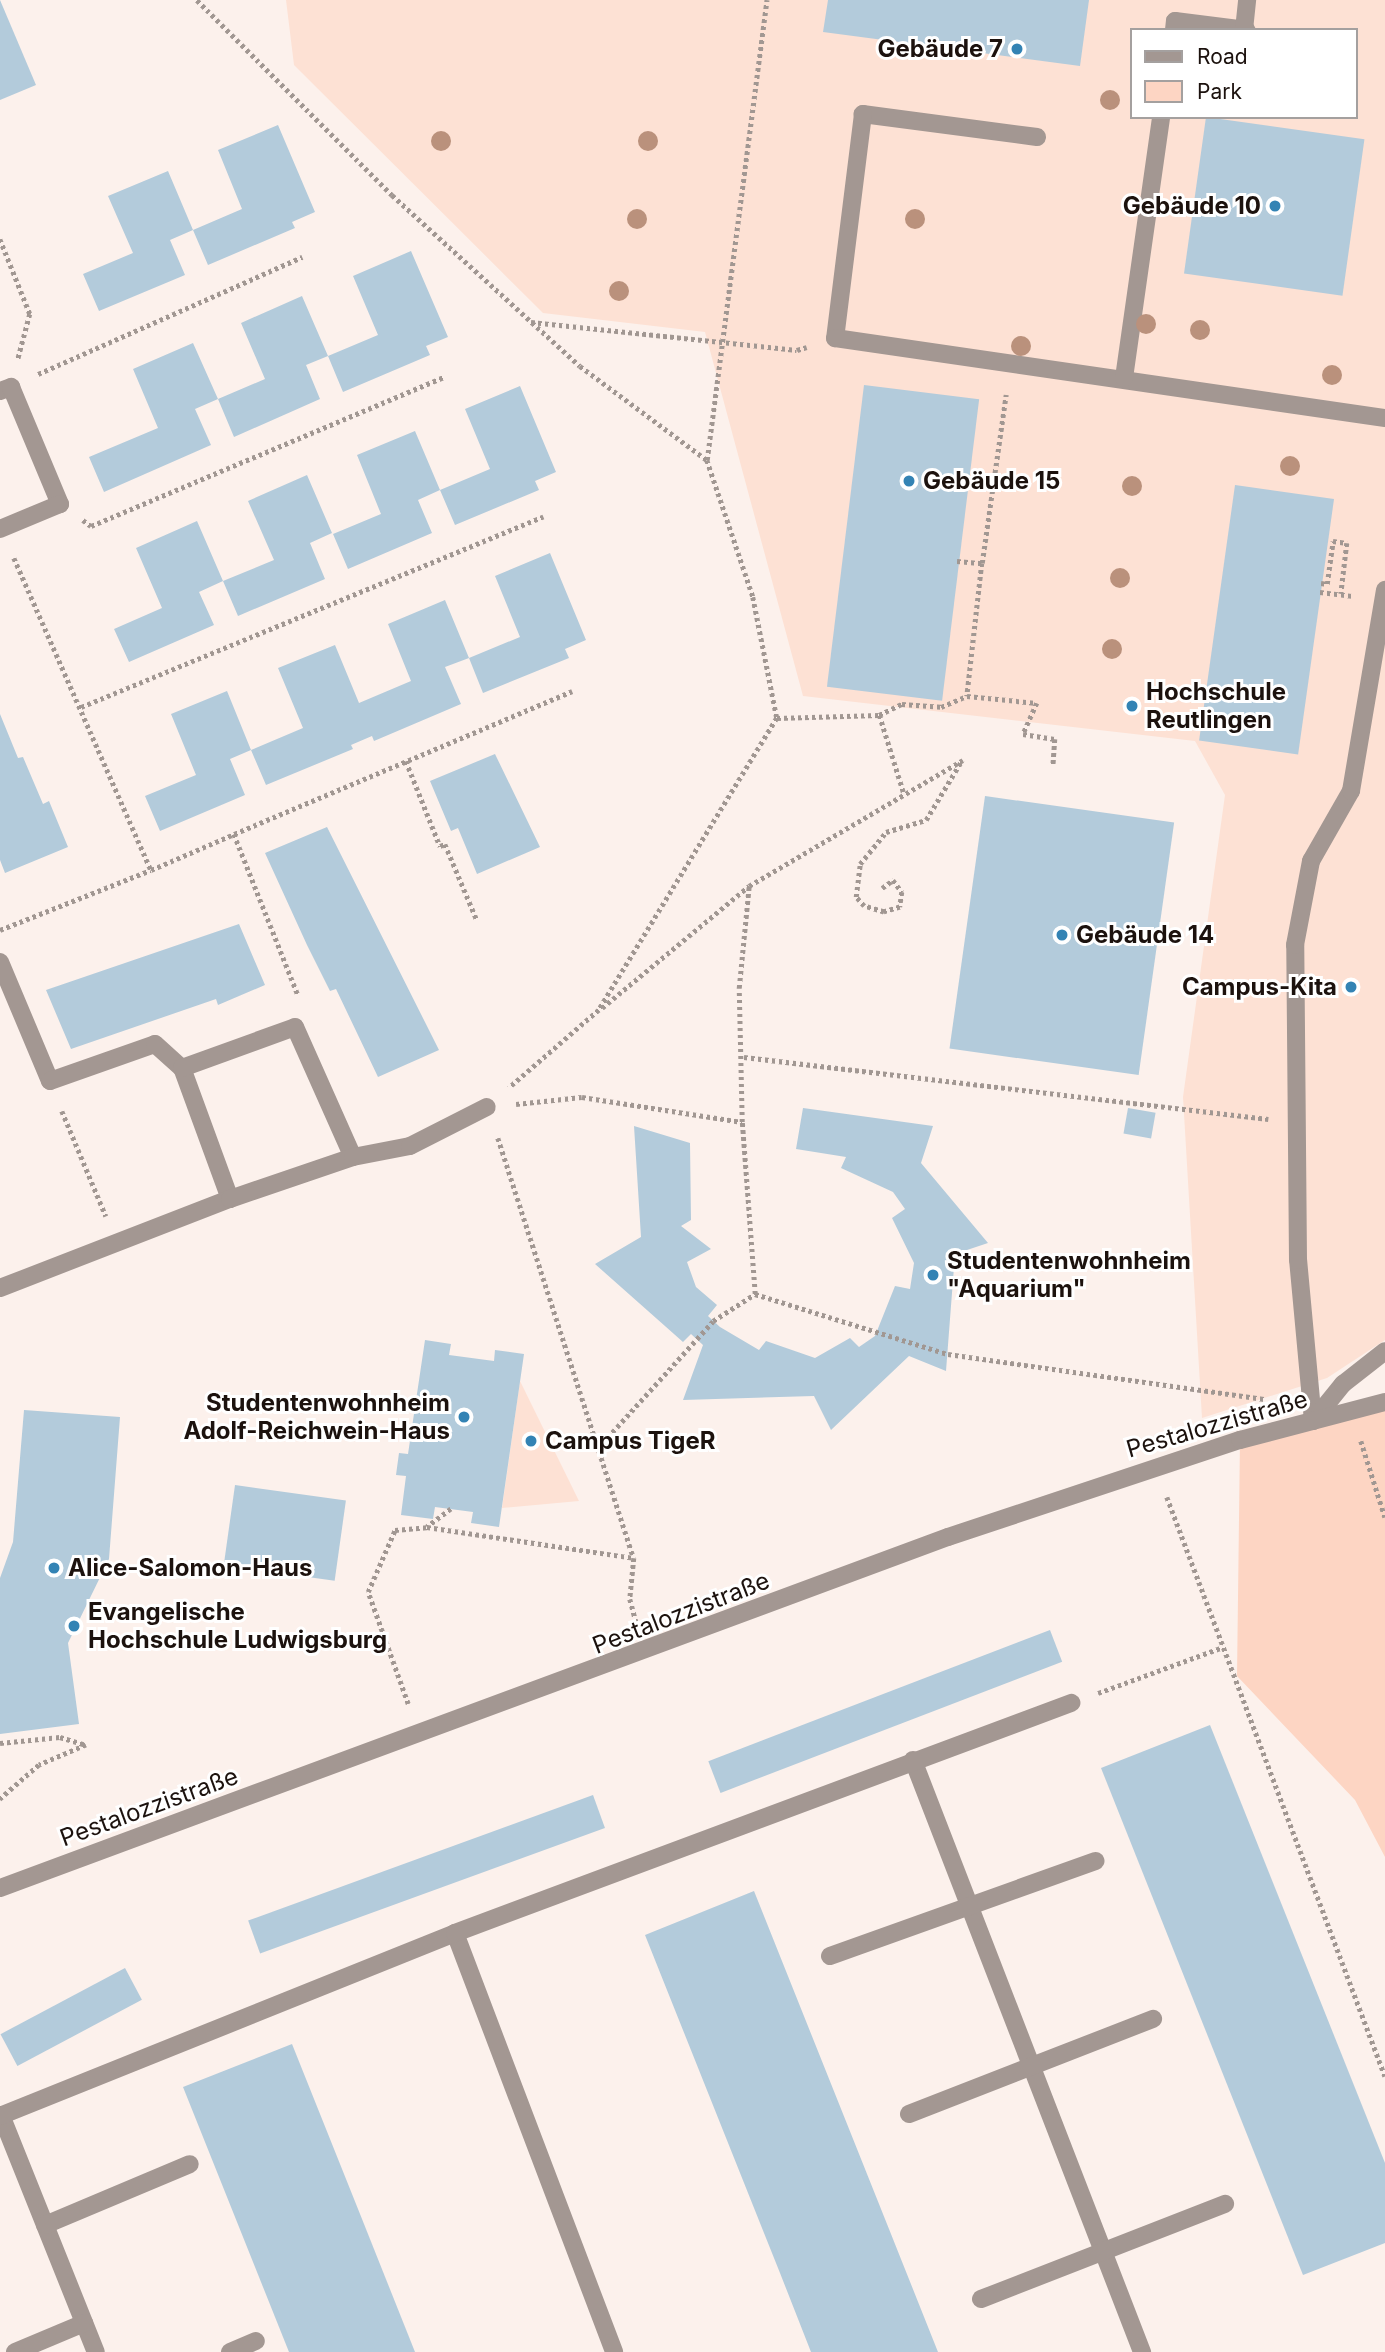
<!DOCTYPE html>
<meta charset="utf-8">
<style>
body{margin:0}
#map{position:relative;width:1385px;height:2352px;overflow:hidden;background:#fcf1ec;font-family:Inter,sans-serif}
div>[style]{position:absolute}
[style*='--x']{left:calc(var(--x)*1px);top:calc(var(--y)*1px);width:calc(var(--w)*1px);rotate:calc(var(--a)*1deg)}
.built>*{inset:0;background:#fde1d4}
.green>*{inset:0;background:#fdd5c3}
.building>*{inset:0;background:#b3cbdb;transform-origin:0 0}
.path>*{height:4.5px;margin-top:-2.25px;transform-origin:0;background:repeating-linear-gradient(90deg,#a19792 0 3.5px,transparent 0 7px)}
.service>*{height:18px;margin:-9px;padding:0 9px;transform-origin:9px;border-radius:9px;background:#a39792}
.pedestrian>*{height:18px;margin:-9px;padding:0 9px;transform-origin:9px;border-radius:9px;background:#a39792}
.minor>*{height:18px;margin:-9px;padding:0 9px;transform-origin:9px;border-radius:9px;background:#a39792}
.trees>*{width:20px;height:20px;margin:-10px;border-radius:50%;background:#ba917c}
.dots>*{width:19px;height:19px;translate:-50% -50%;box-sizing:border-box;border:4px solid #fff;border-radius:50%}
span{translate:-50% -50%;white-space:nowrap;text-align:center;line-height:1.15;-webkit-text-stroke:6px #fff;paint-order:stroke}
.poi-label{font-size:24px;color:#1c120e;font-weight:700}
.right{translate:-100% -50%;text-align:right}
.left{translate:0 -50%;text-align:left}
.street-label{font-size:24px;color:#1c120e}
.legend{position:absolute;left:1130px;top:28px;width:228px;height:91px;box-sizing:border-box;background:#fff;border:2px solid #a4a09f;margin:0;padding:9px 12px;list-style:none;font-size:21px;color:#1c120e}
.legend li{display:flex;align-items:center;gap:14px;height:35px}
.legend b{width:35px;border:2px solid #a4a09f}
</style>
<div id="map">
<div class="built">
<i style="clip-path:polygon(evenodd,286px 0,1385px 0,1385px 1340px,1327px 1378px,1202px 1418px,1183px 1097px,1225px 795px,1195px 741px,803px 696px,705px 332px,543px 313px,294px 65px,286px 0,1131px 30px,1355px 30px,1355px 117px,1131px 117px,1131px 30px)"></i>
<i style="clip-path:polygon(520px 1381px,579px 1501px,502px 1508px)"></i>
</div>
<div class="green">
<i style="clip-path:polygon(1385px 1402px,1385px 1857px,1355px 1800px,1237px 1676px,1240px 1440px)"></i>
</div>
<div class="building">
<i style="clip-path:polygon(0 0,36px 85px,0 100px)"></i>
<i style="clip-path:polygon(828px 0,1089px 0,1080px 66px,823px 32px)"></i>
<i style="left:1206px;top:117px;width:160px;height:158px;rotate:8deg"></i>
<i style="clip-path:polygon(278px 125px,315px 212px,292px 222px,295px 228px,208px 265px,193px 230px,170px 240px,185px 275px,99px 311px,83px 274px,133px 253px,108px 196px,168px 171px,193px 230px,242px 209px,218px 150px)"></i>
<i style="clip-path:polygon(411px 251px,448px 337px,426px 346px,430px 355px,343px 392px,328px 356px,306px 365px,320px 399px,234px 437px,218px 399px,195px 409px,211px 445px,104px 492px,89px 457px,158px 428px,133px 369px,193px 343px,218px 399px,265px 379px,241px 323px,302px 296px,328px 356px,378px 335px,353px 276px)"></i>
<i style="left:864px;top:385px;width:116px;height:304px;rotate:7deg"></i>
<i style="clip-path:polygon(520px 386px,556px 472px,535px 481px,539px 490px,455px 525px,440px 490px,490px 469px,465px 409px)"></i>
<i style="clip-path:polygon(415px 431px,440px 490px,418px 500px,432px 533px,348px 569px,333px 534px,381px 514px,357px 455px)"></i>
<i style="clip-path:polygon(307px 475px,332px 533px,310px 543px,325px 579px,238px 616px,223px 581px,274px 560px,248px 501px)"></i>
<i style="left:1235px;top:485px;width:100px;height:258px;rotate:8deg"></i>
<i style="clip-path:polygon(197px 521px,223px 581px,199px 592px,214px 625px,129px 662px,114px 629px,162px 608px,136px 548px)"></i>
<i style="clip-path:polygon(550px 553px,586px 640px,565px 649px,569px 658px,483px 693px,469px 658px,520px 637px,495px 576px)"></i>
<i style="clip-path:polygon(445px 600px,469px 658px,445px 667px,461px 704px,374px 741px,372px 736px,351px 745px,353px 749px,266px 785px,251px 750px,303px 728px,278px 668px,335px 645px,359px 703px,411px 681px,388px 624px)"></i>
<i style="clip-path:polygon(227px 691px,251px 750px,230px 759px,245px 795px,160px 831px,145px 796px,196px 775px,171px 714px)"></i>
<i style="clip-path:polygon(0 714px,18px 758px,23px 757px,43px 804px,49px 801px,68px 847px,5px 873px,0 860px)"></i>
<i style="clip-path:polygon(495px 754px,540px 847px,477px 874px,458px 828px,451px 831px,430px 781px)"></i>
<i style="left:985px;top:796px;width:191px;height:255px;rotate:8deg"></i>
<i style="clip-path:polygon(327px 827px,439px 1050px,378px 1077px,336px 989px,330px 991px,307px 945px,265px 853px)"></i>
<i style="clip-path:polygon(239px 924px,265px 985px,218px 1005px,216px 999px,71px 1049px,46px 990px)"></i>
<i style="clip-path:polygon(803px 1108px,933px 1126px,921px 1163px,988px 1243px,955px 1254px,946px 1371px,909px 1356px,831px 1430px,814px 1396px,683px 1400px,703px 1345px,691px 1334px,683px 1342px,595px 1264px,641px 1237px,634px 1126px,690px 1143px,691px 1220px,681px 1226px,711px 1249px,687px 1262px,696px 1287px,717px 1305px,708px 1316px,720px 1327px,759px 1350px,766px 1341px,815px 1358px,850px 1338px,859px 1347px,875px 1336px,895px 1286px,910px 1289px,914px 1263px,892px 1218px,905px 1209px,893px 1192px,841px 1168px,846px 1157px,796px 1149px)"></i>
<i style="left:1128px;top:1108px;width:28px;height:26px;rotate:10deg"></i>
<i style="clip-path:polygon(425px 1340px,451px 1344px,449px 1355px,494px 1361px,495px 1350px,524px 1354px,499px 1527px,471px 1523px,473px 1512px,435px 1507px,433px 1519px,401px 1515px,406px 1476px,396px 1475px,399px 1453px,408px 1454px)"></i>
<i style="clip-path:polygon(24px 1410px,120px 1417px,109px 1559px,68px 1643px,79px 1724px,0 1734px,0 1578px,13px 1542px)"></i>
<i style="left:235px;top:1485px;width:112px;height:81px;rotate:8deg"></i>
<i style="left:1050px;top:1630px;width:34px;height:366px;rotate:69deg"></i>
<i style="clip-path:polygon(1210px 1725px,1385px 2163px,1385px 2243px,1303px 2275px,1101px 1768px)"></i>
<i style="left:593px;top:1795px;width:35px;height:367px;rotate:70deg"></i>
<i style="clip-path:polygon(754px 1891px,889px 2229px,938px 2352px,811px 2352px,780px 2273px,645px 1935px)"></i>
<i style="left:125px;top:1968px;width:36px;height:141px;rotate:62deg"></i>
<i style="clip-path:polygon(292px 2044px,360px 2214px,415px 2352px,289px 2352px,183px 2087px)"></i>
</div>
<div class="path">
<i style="--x:197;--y:0;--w:276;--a:45"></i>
<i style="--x:392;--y:195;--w:254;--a:42.3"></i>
<i style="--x:580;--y:366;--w:158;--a:36.5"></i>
<i style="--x:707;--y:460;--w:145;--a:71.4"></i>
<i style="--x:753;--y:597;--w:123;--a:78.8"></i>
<i style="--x:777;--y:718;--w:342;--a:121.4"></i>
<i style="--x:599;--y:1010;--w:119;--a:139.1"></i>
<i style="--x:0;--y:239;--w:81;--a:68.2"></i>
<i style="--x:30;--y:314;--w:47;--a:104.9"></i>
<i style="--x:531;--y:322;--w:267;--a:6"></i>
<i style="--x:797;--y:350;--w:10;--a:-17"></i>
<i style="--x:38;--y:374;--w:289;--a:-23.9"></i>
<i style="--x:707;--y:460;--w:464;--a:-82.6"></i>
<i style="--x:83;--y:520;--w:10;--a:37"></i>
<i style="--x:91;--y:526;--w:382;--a:-22.9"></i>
<i style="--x:14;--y:558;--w:341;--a:66.3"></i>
<i style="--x:151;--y:870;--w:90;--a:-23.4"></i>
<i style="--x:234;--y:834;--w:173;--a:68.3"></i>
<i style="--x:957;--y:561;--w:25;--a:5"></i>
<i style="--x:982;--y:563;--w:170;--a:-81.9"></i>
<i style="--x:982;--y:563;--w:134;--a:96.4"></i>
<i style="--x:967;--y:696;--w:70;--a:5.7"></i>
<i style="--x:1037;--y:703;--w:34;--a:114"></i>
<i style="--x:1023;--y:734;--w:32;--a:9"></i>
<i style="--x:1055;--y:739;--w:27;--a:94"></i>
<i style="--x:1321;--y:583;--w:6;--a:9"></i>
<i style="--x:1327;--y:584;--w:43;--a:-82.1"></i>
<i style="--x:1333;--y:541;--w:14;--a:8"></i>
<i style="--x:1347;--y:543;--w:51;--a:96.7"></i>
<i style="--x:1320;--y:592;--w:34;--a:7"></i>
<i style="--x:81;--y:707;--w:500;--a:-22.4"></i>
<i style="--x:777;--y:718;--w:102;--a:-1.7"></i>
<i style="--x:406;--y:761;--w:92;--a:68.2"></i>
<i style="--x:440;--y:846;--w:5;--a:-22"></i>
<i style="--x:445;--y:844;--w:82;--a:67.2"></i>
<i style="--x:903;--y:792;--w:81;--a:-107.3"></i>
<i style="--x:879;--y:715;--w:25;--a:-26"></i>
<i style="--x:902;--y:704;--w:39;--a:4"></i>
<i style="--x:941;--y:707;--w:28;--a:-23"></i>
<i style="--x:234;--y:834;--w:367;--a:-22.9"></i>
<i style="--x:882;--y:888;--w:14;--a:-36"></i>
<i style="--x:893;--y:880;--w:15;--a:53"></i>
<i style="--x:902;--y:892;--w:15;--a:98"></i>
<i style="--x:900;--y:907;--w:17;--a:163"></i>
<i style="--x:884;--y:912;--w:21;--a:-163"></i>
<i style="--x:864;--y:906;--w:12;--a:-132"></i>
<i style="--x:856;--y:897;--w:33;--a:-83"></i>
<i style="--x:860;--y:864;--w:41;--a:-50.9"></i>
<i style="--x:886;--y:832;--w:42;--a:-16.7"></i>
<i style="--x:926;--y:820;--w:70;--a:-59"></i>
<i style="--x:0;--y:930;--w:162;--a:-21.7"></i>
<i style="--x:602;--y:1008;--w:191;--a:-39.7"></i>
<i style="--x:749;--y:886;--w:248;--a:-30.5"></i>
<i style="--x:744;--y:1057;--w:528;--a:6.75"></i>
<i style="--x:516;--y:1104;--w:66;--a:-6.1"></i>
<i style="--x:582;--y:1097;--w:162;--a:8.9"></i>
<i style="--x:62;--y:1111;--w:114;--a:67.3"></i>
<i style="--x:498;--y:1138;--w:441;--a:72.1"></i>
<i style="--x:634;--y:1558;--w:41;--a:95.6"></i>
<i style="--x:630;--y:1599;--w:23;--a:75"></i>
<i style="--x:755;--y:1294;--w:202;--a:17.3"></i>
<i style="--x:948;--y:1354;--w:321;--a:8.1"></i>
<i style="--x:1361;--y:1441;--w:80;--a:72.5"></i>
<i style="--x:598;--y:1448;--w:171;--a:-47.8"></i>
<i style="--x:713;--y:1321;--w:50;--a:-32.7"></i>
<i style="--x:755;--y:1294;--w:172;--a:-94.3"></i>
<i style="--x:742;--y:1122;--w:134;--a:-91.3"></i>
<i style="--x:739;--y:988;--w:102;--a:-84.4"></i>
<i style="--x:1167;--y:1497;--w:619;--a:69.37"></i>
<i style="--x:451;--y:1509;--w:30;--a:143"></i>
<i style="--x:427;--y:1527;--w:209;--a:8.5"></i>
<i style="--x:1098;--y:1693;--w:133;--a:-20.2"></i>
<i style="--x:408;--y:1704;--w:119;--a:-109.7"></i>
<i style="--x:368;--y:1592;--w:68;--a:-66.5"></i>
<i style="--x:395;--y:1530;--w:32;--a:-5"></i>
<i style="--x:0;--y:1743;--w:60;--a:-5.7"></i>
<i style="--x:60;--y:1737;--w:27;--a:17"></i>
<i style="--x:86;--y:1745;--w:51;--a:156.9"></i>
<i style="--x:39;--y:1765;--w:52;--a:138.9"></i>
</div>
<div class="service">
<i style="--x:1037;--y:137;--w:176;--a:-172.5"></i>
<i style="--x:863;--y:114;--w:226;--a:97.1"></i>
<i style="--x:835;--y:338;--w:556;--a:8.28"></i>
<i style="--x:1313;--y:1421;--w:162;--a:-95.3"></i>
<i style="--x:1298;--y:1260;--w:315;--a:-90.5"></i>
<i style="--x:1295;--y:945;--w:86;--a:-79.2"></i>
<i style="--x:1311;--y:861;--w:81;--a:-60.3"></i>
<i style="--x:1351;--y:791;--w:204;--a:-80.4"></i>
<i style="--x:1313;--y:1421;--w:48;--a:-51"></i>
<i style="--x:1343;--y:1384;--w:53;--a:-38.2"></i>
<i style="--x:913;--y:1760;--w:635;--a:68.85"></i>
<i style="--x:455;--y:1933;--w:448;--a:69.2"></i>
<i style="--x:830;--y:1956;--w:282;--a:-19.7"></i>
<i style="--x:909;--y:2114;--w:262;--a:-21.3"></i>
<i style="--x:1;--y:2115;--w:255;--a:68.2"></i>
<i style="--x:0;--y:2116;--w:490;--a:-21.9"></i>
<i style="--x:455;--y:1933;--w:658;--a:-20.47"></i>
<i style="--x:45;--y:2225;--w:157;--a:-22.8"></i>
<i style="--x:981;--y:2299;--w:262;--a:-21.3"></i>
<i style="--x:15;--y:2352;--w:75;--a:-22.8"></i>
<i style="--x:230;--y:2352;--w:28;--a:-23"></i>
</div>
<div class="pedestrian">
<i style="--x:1174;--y:30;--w:9;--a:-84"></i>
<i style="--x:1175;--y:21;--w:72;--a:7.2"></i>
<i style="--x:1244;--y:30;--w:30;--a:-84"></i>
<i style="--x:1124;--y:378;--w:264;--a:-81.9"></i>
</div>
<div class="minor">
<i style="--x:0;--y:391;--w:12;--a:-20"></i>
<i style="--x:11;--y:387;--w:127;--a:67.3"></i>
<i style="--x:60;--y:504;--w:65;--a:157.4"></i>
<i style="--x:0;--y:962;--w:129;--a:67.2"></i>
<i style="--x:50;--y:1081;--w:111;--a:-19.4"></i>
<i style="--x:155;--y:1044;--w:36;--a:42"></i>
<i style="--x:230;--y:1199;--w:140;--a:-110.1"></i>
<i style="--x:182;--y:1068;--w:120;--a:-19.9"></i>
<i style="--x:295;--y:1027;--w:142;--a:66"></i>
<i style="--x:0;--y:1288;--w:247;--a:-21.2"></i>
<i style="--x:230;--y:1199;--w:130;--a:-18.9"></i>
<i style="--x:353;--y:1157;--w:58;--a:-10.9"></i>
<i style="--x:410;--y:1146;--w:86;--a:-26.9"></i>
<i style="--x:0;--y:1888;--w:1011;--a:-20.32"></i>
<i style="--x:948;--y:1537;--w:308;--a:-18.4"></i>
<i style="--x:1240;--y:1440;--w:150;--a:-14.7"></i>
</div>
<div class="trees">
<i style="left:1110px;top:100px"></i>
<i style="left:441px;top:141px"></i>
<i style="left:648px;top:141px"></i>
<i style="left:637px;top:219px"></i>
<i style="left:915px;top:219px"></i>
<i style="left:619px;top:291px"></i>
<i style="left:1146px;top:324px"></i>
<i style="left:1200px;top:330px"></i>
<i style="left:1021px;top:346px"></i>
<i style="left:1332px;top:375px"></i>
<i style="left:1290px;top:466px"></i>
<i style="left:1132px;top:486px"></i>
<i style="left:1120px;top:578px"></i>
<i style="left:1112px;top:649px"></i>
</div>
<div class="dots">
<i style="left:1017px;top:49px;background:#3383b4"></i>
<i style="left:1275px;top:206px;background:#3383b4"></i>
<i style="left:909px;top:481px;background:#3383b4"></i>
<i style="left:1132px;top:706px;background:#3383b4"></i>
<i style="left:1062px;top:935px;background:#3383b4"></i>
<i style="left:1351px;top:987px;background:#3383b4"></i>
<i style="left:933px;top:1275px;background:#3383b4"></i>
<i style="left:464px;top:1417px;background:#3383b4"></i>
<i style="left:531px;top:1441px;background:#3383b4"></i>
<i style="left:54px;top:1568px;background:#3383b4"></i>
<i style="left:74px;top:1626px;background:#3383b4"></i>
</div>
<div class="poi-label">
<span class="right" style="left:1003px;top:49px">Gebäude 7</span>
<span class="right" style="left:1261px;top:206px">Gebäude 10</span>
<span class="left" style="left:923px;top:481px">Gebäude 15</span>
<span class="left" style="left:1146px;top:706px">Hochschule<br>Reutlingen</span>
<span class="left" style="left:1076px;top:935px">Gebäude 14</span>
<span class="right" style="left:1337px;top:987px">Campus-Kita</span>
<span class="left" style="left:947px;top:1275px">Studentenwohnheim<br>"Aquarium"</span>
<span class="right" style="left:450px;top:1417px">Studentenwohnheim<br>Adolf-Reichwein-Haus</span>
<span class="left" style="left:545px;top:1441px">Campus TigeR</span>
<span class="left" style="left:68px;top:1568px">Alice-Salomon-Haus</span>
<span class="left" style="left:88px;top:1626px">Evangelische<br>Hochschule Ludwigsburg</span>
</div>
<div class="street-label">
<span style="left:1217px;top:1424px;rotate:-16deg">Pestalozzistraße</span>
<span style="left:681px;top:1613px;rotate:-21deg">Pestalozzistraße</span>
<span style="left:149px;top:1807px;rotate:-20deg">Pestalozzistraße</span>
</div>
<ul class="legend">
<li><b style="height:9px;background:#a39792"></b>Road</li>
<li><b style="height:19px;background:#fdd5c3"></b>Park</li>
</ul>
</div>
